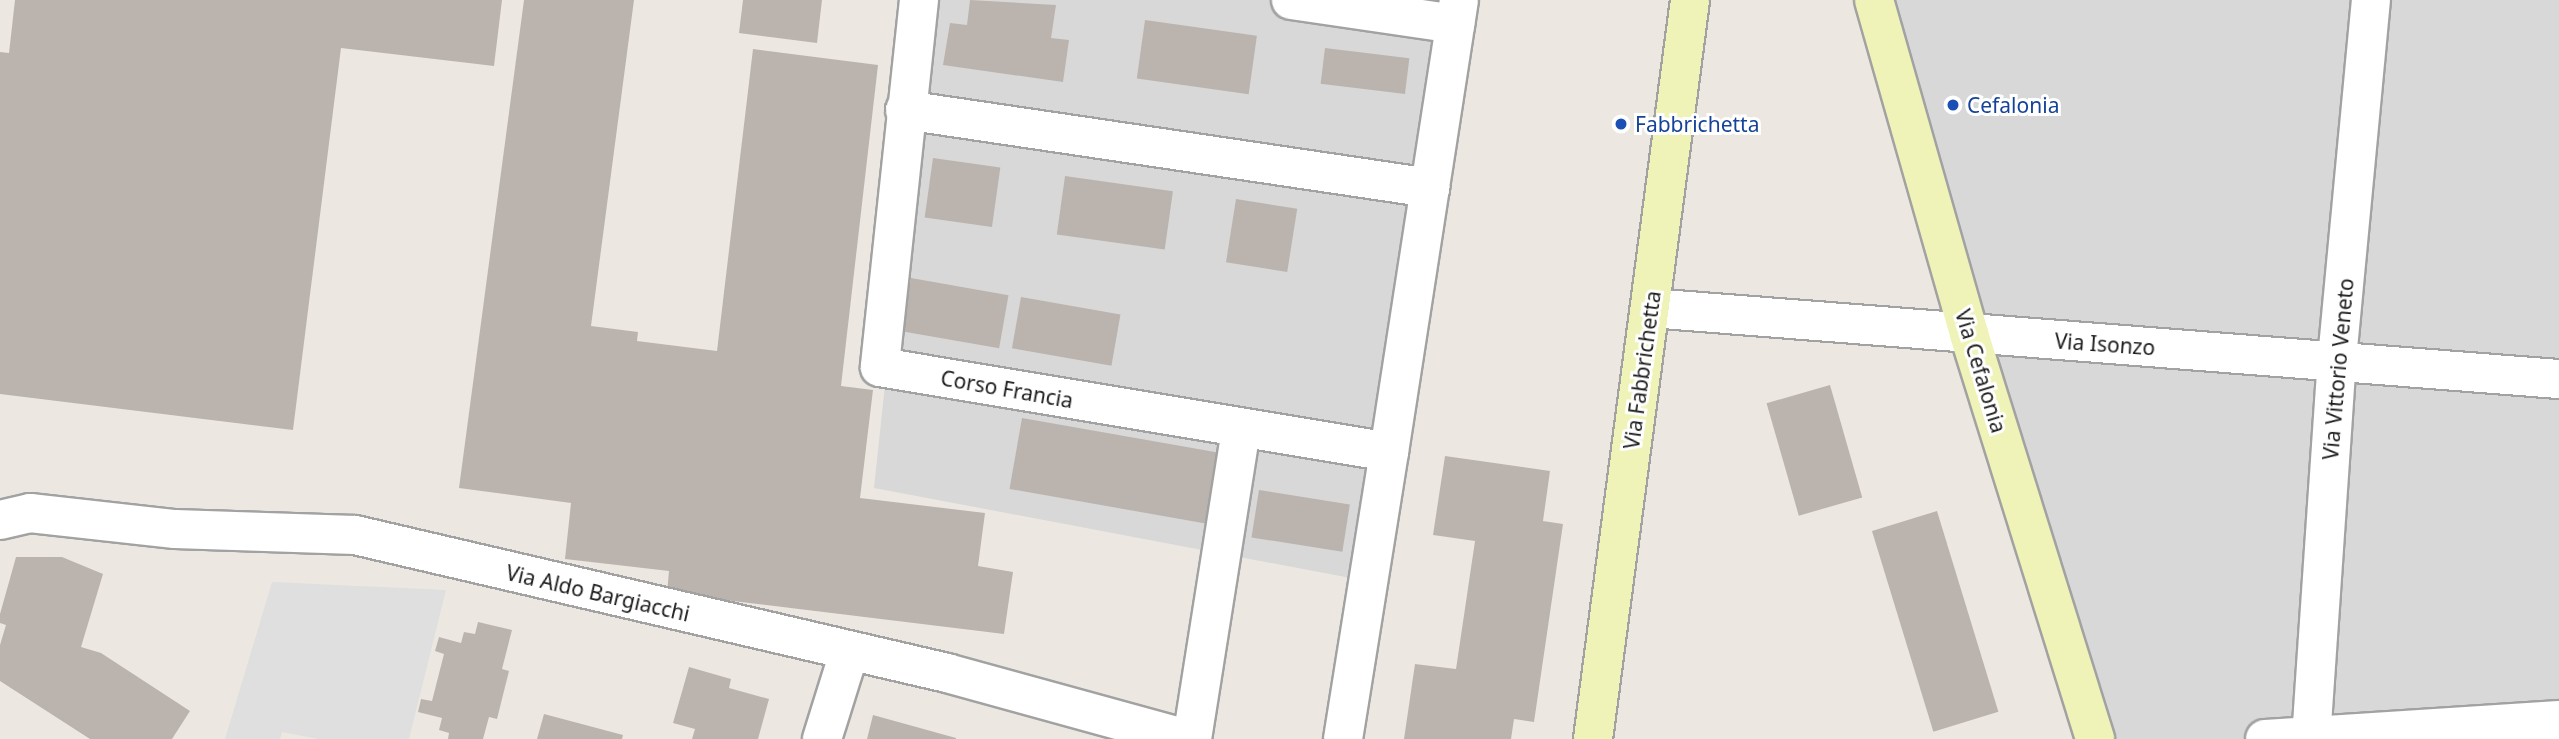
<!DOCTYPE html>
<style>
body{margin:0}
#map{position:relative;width:2559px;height:739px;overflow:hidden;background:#ece8e1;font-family:"Noto Sans",sans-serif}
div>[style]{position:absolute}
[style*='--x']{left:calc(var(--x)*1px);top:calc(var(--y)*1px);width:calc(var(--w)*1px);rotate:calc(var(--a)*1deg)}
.residential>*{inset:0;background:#d9d8d8}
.parking>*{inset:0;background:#dfdfdf}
.building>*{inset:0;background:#bbb4ae;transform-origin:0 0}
.roads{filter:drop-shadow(2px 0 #a2a2a2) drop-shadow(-2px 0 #a2a2a2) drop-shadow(0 2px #a2a2a2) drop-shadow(0 -2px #a2a2a2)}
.street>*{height:38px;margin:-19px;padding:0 19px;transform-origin:19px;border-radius:19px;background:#fff}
.secondary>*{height:38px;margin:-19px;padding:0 19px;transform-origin:19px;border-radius:19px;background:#eff3b7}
.dots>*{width:19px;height:19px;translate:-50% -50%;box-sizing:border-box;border:4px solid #fff;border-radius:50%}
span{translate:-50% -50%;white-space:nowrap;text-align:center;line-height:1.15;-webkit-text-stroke:6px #fff;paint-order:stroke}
.transit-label{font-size:21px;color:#164399}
.left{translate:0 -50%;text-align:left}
.street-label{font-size:21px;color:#1b1b1b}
</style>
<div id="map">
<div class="residential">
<i style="clip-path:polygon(926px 0,1444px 0,1356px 579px,874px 488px)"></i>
<i style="clip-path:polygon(1877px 0,2559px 0,2559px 739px,2098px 739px)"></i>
</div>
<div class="parking">
<i style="clip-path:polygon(272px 582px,446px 590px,409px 739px,318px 739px,282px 732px,280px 739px,225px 739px)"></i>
</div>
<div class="building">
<i style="clip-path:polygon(15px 0,502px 0,494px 66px,341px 48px,293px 430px,0 394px,0 52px,9px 53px)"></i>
<i style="clip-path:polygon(524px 0,634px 0,591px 326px,638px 332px,637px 341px,717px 351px,753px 49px,878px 65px,841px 386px,873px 390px,860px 498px,985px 513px,978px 566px,1013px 572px,1004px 634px,667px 593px,669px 571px,565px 559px,571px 503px,459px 488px)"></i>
<i style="clip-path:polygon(743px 0,822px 0,817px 43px,739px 33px)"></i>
<i style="clip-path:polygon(970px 0,1056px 5px,1051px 38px,1069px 40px,1063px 82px,943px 65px,950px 23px,967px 25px)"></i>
<i style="left:1145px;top:20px;width:113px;height:59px;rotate:8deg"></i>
<i style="left:1325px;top:48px;width:85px;height:36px;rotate:7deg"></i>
<i style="left:933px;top:158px;width:68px;height:60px;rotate:8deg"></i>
<i style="left:1065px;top:176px;width:109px;height:59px;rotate:8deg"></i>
<i style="left:1236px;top:199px;width:62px;height:64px;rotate:9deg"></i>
<i style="left:911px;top:278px;width:99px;height:54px;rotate:10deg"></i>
<i style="left:1021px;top:297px;width:101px;height:52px;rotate:10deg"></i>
<i style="left:1830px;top:385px;width:117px;height:66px;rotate:74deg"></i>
<i style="left:1022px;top:418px;width:209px;height:72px;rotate:10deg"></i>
<i style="clip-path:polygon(1445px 456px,1550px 471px,1543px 521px,1563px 524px,1534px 722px,1514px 719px,1511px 739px,1404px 739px,1415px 664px,1456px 669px,1475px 541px,1433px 535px)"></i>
<i style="left:1259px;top:490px;width:92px;height:48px;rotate:9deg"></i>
<i style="left:1937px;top:511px;width:210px;height:68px;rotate:73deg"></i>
<i style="clip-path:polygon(16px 557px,62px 557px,103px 574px,81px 647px,101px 653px,190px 711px,172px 739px,90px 739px,0 681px,0 645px,6px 625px,0 623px,0 614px)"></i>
<i style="clip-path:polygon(478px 622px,512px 630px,502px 669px,509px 671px,497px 719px,489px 717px,483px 739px,448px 739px,449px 733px,439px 730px,442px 718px,418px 712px,421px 699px,432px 701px,444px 654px,435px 651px,439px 637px,461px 643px,464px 632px,475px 634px)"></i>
<i style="clip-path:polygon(689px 667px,731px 679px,729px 688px,769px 699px,758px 739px,692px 739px,695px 729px,673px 723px)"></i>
<i style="clip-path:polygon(544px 714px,623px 735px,622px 739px,537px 739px)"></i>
<i style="clip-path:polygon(873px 715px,956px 738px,956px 739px,867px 739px)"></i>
</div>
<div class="roads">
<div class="street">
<i style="--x:919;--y:0;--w:369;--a:96.1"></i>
<i style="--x:880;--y:367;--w:516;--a:9.48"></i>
<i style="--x:1389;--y:452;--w:291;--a:99.1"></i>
<i style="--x:1291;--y:0;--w:166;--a:8.3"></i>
<i style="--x:905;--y:110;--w:531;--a:8.45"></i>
<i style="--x:1650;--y:308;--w:912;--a:4.47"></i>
<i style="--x:1389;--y:452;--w:457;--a:-81.2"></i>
<i style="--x:0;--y:520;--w:31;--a:-13"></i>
<i style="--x:30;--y:513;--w:146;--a:6.3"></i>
<i style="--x:175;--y:529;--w:180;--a:1.9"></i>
<i style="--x:355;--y:535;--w:608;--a:13.12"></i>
<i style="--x:947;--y:673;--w:249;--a:15.4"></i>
<i style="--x:822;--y:739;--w:90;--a:-72.6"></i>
<i style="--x:1192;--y:739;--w:315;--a:-81"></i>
<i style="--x:2265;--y:739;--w:295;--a:-3.7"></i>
<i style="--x:2311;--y:739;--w:381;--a:-86.1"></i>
<i style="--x:2337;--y:359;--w:361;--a:-84.6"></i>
</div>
<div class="secondary">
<i style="--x:1874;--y:0;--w:347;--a:74.1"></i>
<i style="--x:1969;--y:334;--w:424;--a:72.7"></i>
<i style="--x:1593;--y:739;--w:745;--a:-82.52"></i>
</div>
</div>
<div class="dots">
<i style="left:1953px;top:105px;background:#1a4fb4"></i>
<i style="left:1621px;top:124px;background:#1a4fb4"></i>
</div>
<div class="transit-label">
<span class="left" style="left:1967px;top:105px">Cefalonia</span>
<span class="left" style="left:1635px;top:124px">Fabbrichetta</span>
</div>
<div class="street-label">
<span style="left:2105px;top:344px;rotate:4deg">Via Isonzo</span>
<span style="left:2338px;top:369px;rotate:-85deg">Via Vittorio Veneto</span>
<span style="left:1642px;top:370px;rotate:-82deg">Via Fabbrichetta</span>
<span style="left:1981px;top:371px;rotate:73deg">Via Cefalonia</span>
<span style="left:1007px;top:389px;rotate:10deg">Corso Francia</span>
<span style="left:598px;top:593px;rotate:13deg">Via Aldo Bargiacchi</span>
</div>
</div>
